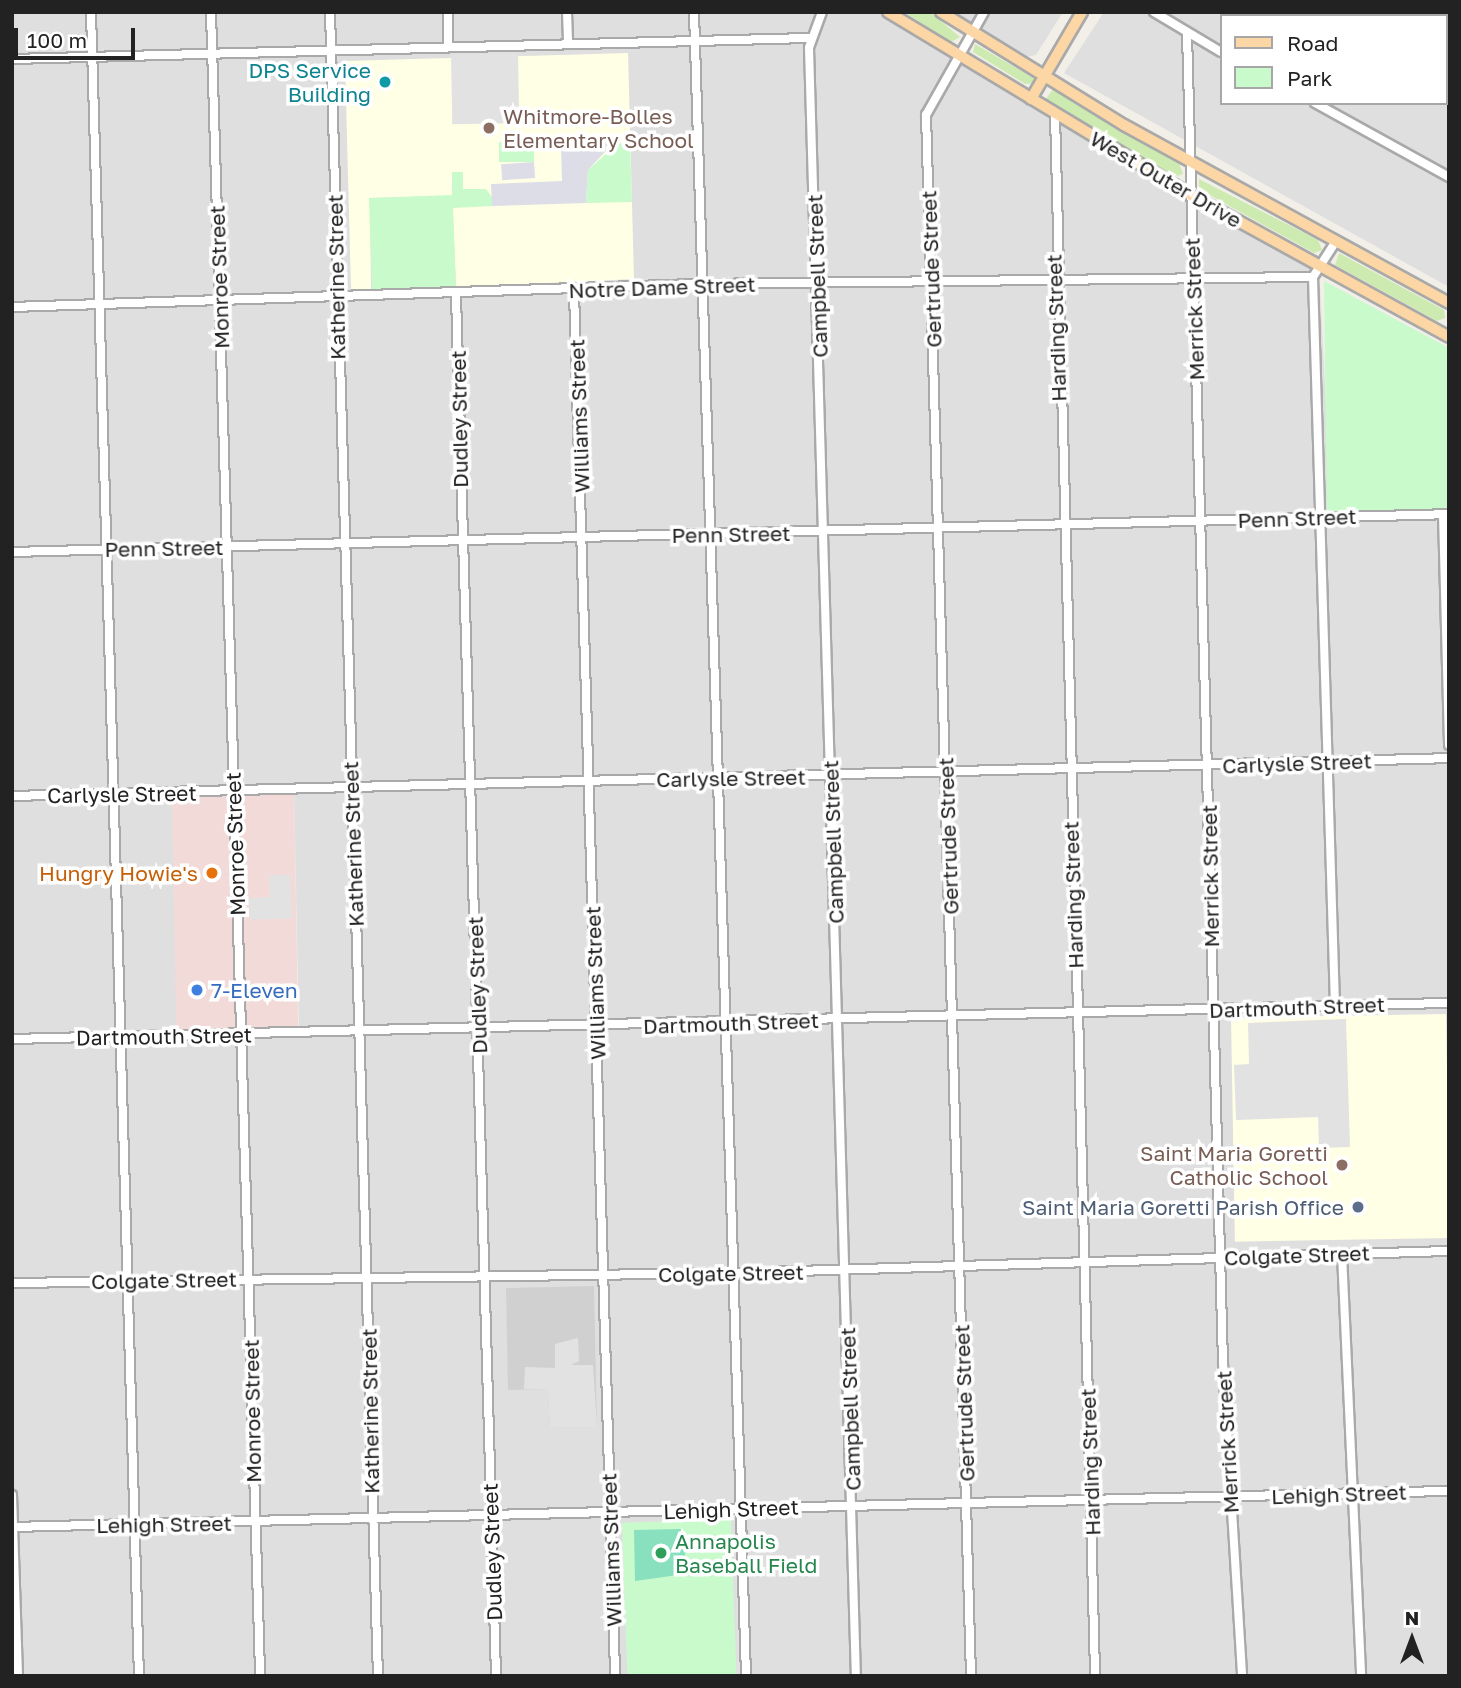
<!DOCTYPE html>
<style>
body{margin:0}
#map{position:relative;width:1461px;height:1688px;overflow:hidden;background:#f2efe9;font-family:"Golos Text",sans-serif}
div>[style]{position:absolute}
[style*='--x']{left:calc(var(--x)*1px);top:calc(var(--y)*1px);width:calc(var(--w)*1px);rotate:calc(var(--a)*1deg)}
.residential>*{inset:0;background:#e0dfdf}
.commercial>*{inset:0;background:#f2dad9;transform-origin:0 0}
.education>*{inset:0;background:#ffffe5;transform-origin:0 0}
.religious>*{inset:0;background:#d0d0d0}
.grass>*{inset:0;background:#cdebb0}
.park>*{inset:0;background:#c8facc;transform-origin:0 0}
.pitch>*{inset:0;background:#88e0be}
.parking>*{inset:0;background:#e2e2e2;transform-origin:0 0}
.plaza>*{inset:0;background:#dddde8;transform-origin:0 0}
.roads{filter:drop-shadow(2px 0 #a9a9a9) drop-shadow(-2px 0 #a9a9a9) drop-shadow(0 2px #a9a9a9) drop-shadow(0 -2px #a9a9a9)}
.minor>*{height:8px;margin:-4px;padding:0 4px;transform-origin:4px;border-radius:4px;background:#fff}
.major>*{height:10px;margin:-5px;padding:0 5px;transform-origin:5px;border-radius:5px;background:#fcd6a4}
.dots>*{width:19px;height:19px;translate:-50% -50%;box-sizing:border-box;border:4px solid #fff;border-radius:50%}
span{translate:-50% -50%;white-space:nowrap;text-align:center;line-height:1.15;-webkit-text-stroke:7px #fff;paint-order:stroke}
.culture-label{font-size:21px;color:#0d838f}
.right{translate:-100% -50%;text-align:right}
.education-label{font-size:21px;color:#785e54}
.left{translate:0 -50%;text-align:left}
.street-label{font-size:21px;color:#222}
.food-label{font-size:21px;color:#c56008}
.shop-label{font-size:21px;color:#366cbe}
.service-label{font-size:21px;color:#4e5e75}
.leisure-label{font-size:21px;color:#27864d}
.frame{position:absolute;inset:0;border:14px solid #222;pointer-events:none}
.legend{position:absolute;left:1220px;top:14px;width:228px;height:91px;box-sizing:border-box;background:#fff;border:2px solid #a7a7a7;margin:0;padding:9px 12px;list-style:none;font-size:21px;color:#222}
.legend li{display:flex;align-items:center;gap:14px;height:35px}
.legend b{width:35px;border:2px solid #a7a7a7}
.north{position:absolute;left:1377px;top:1604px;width:70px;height:70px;-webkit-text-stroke:5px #fff;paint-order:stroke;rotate:0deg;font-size:19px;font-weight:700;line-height:28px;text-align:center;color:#222}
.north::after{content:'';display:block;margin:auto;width:24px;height:32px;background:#222;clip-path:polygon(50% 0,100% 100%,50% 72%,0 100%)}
.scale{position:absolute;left:14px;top:28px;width:121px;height:32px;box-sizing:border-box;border:4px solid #222;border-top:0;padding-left:9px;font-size:21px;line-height:24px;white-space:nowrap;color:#222;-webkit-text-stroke:5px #fff;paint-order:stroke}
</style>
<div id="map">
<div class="residential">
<i style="clip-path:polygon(evenodd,12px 12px,877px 12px,1319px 266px,1331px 507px,1449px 504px,1449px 1676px,265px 1676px,252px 1326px,260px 1676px,12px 1676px,12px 12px,294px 790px,299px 1033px,180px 1036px,294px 790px)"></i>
<i style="clip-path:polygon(953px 12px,1063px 12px,1036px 55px,1026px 57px)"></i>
<i style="clip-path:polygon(1104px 12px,1398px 16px,1221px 16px,1221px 103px,1445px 103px,1449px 48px,1449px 287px,1064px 73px)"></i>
</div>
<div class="commercial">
<i style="left:294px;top:790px;width:243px;height:122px;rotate:89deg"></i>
</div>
<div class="education">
<i style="clip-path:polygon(628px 53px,634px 279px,456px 287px,452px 196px,370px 198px,371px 289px,351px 289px,345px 61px)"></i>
<i style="left:1446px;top:1014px;width:224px;height:215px;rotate:89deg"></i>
</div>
<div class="religious">
<i style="clip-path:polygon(594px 1286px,597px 1427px,550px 1428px,548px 1389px,508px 1390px,506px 1288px)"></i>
</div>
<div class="grass">
<i style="clip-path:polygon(904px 12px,930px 12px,960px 37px,951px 42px)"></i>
<i style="clip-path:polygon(975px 44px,1037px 80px,1036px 83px,1025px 84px,973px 52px)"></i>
<i style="clip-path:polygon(1053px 89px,1179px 163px,1183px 174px,1174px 177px,1073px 117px,1046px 99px)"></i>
<i style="clip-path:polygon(1199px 179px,1318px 240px,1322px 250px,1314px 253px,1199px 189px)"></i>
<i style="clip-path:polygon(1339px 253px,1444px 310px,1445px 318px,1437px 321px,1335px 265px)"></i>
</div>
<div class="park">
<i style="left:534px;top:142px;width:20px;height:35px;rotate:90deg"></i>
<i style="clip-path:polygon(618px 143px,630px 143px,632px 202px,586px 203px,588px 170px)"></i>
<i style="clip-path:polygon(452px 172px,463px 172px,463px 189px,486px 189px,492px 197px,492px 206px,453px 208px,456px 287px,372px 290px,369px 198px,452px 195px)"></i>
<i style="clip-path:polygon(1324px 281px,1449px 348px,1449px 509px,1327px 512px)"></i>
<i style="left:731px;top:1519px;width:157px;height:109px;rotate:88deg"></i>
</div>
<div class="pitch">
<i style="clip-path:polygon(681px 1529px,690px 1540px,678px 1575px,635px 1581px,634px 1530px)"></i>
</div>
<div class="parking">
<i style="left:518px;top:53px;width:70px;height:67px;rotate:89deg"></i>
<i style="clip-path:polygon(269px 875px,290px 875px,292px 918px,250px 920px,249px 898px,270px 897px)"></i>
<i style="clip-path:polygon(1346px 1019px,1350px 1147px,1319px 1148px,1318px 1117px,1236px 1120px,1234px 1065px,1249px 1064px,1248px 1023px)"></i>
<i style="clip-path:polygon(578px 1338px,579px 1361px,571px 1365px,593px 1365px,597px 1427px,550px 1428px,548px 1389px,524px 1389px,525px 1367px,555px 1368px,555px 1344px)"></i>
<i style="clip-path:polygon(734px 1530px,737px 1530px,742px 1676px,738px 1676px)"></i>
<i style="left:616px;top:1537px;width:4px;height:139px"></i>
</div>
<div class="plaza">
<i style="clip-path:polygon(618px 138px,588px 170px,586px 203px,492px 206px,491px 184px,562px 181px,561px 147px)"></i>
<i style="left:534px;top:162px;width:16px;height:33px;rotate:86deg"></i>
</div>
<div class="roads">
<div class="minor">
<i style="--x:91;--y:12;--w:1665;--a:88.35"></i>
<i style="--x:211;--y:12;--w:1665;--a:88.31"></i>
<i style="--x:330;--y:12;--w:1665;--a:88.35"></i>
<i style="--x:448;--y:12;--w:35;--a:90"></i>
<i style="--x:567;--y:12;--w:32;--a:88"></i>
<i style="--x:694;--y:12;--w:1665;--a:88.21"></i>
<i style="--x:822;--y:12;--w:38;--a:110"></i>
<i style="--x:809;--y:48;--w:1629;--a:88.35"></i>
<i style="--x:1154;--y:12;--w:78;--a:30.8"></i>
<i style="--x:1359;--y:12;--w:7;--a:34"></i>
<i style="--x:1187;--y:33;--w:1330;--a:88.45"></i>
<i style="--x:1223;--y:1363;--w:314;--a:86.5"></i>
<i style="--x:12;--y:59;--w:798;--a:-1.51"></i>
<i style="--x:1445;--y:66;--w:4;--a:27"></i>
<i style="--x:1315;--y:103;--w:153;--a:28.9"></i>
<i style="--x:1055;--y:114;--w:1563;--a:88.53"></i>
<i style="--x:574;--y:291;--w:1386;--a:88.3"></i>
<i style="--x:456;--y:295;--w:1382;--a:88.34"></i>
<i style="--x:12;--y:307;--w:681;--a:-1.93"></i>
<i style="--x:693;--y:284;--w:620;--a:-0.65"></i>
<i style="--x:1443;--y:514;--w:231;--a:88.5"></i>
<i style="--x:12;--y:552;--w:1438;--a:-1.51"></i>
<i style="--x:12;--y:796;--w:1438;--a:-1.51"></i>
<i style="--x:1335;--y:1006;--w:729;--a:-91.73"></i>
<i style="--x:1313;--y:277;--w:43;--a:-57.4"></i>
<i style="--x:12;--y:1039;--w:1437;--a:-1.44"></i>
<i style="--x:1342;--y:1254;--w:422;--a:87.4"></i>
<i style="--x:12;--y:1283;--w:720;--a:-0.8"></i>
<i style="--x:732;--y:1273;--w:717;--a:-1.76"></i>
<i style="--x:12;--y:1495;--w:181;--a:88.1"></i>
<i style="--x:12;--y:1527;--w:1437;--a:-1.44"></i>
<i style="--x:971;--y:1676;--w:1562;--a:-91.65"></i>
<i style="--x:926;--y:115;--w:118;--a:-60.6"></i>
</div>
<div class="major">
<i style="--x:888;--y:12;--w:354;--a:31.1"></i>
<i style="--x:1191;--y:195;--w:294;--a:28.8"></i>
<i style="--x:941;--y:12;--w:215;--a:31.7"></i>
<i style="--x:1124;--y:125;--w:371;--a:28.7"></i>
<i style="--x:1031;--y:99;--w:101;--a:-59.6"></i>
</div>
</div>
<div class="dots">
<i style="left:385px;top:82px;background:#0f9aa8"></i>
<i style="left:489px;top:128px;background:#8d6e63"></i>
<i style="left:212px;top:873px;background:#e8710a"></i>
<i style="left:197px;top:990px;background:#3f7fe0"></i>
<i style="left:1342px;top:1165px;background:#8d6e63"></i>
<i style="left:1358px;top:1207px;background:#5c6f8a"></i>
<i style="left:661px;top:1553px;background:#2e9e5b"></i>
</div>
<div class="culture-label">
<span class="right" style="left:371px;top:82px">DPS Service<br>Building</span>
</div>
<div class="education-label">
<span class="left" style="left:503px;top:128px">Whitmore-Bolles<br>Elementary School</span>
<span class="right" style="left:1328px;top:1165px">Saint Maria Goretti<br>Catholic School</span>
</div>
<div class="street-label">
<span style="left:1166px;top:179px;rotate:30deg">West Outer Drive</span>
<span style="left:931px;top:269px;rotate:-92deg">Gertrude Street</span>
<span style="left:817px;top:276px;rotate:-92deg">Campbell Street</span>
<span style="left:219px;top:277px;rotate:-92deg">Monroe Street</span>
<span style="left:336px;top:277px;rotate:-91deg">Katherine Street</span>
<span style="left:662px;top:287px;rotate:-2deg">Notre Dame Street</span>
<span style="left:1194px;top:309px;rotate:-92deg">Merrick Street</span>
<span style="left:1056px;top:328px;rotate:-92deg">Harding Street</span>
<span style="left:579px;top:416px;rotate:-92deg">Williams Street</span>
<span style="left:459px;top:419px;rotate:-91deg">Dudley Street</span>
<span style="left:1297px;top:518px;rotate:-2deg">Penn Street</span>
<span style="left:731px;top:534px;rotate:-1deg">Penn Street</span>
<span style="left:164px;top:548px;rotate:-1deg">Penn Street</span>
<span style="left:1297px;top:763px;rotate:-2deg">Carlysle Street</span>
<span style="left:731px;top:778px;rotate:-1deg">Carlysle Street</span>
<span style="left:122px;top:794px;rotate:-1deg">Carlysle Street</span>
<span style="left:948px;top:836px;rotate:-92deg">Gertrude Street</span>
<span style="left:833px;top:842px;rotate:-92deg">Campbell Street</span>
<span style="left:235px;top:844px;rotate:-92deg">Monroe Street</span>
<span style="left:353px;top:844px;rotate:-92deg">Katherine Street</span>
<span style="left:1210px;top:876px;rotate:-91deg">Merrick Street</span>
<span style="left:1073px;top:895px;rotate:-92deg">Harding Street</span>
<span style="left:595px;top:983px;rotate:-92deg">Williams Street</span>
<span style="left:477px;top:985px;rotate:-92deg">Dudley Street</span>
<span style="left:1297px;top:1007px;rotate:-2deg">Dartmouth Street</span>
<span style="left:731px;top:1023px;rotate:-2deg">Dartmouth Street</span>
<span style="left:164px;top:1036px;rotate:-1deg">Dartmouth Street</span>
<span style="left:1297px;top:1255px;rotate:-2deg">Colgate Street</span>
<span style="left:731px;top:1273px;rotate:-1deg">Colgate Street</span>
<span style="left:164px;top:1280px;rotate:-1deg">Colgate Street</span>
<span style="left:964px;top:1403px;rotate:-92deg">Gertrude Street</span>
<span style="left:850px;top:1409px;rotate:-92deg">Campbell Street</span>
<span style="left:252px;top:1411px;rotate:-91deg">Monroe Street</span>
<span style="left:370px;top:1411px;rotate:-91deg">Katherine Street</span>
<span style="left:1227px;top:1442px;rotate:-93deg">Merrick Street</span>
<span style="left:1090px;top:1462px;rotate:-92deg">Harding Street</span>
<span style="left:1339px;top:1494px;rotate:-2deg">Lehigh Street</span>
<span style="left:731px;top:1509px;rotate:-2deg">Lehigh Street</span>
<span style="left:164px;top:1524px;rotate:-1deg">Lehigh Street</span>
<span style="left:611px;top:1550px;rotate:-92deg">Williams Street</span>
<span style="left:492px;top:1552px;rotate:-92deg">Dudley Street</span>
</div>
<div class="food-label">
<span class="right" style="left:198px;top:873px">Hungry Howie's</span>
</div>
<div class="shop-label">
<span class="left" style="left:211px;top:990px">7-Eleven</span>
</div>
<div class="service-label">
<span class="right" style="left:1344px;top:1207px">Saint Maria Goretti Parish Office</span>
</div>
<div class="leisure-label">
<span class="left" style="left:675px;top:1553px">Annapolis<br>Baseball Field</span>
</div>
<div class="frame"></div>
<ul class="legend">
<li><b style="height:9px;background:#fcd6a4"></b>Road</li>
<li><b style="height:19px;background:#c8facc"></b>Park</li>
</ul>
<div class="north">N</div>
<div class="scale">100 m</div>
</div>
